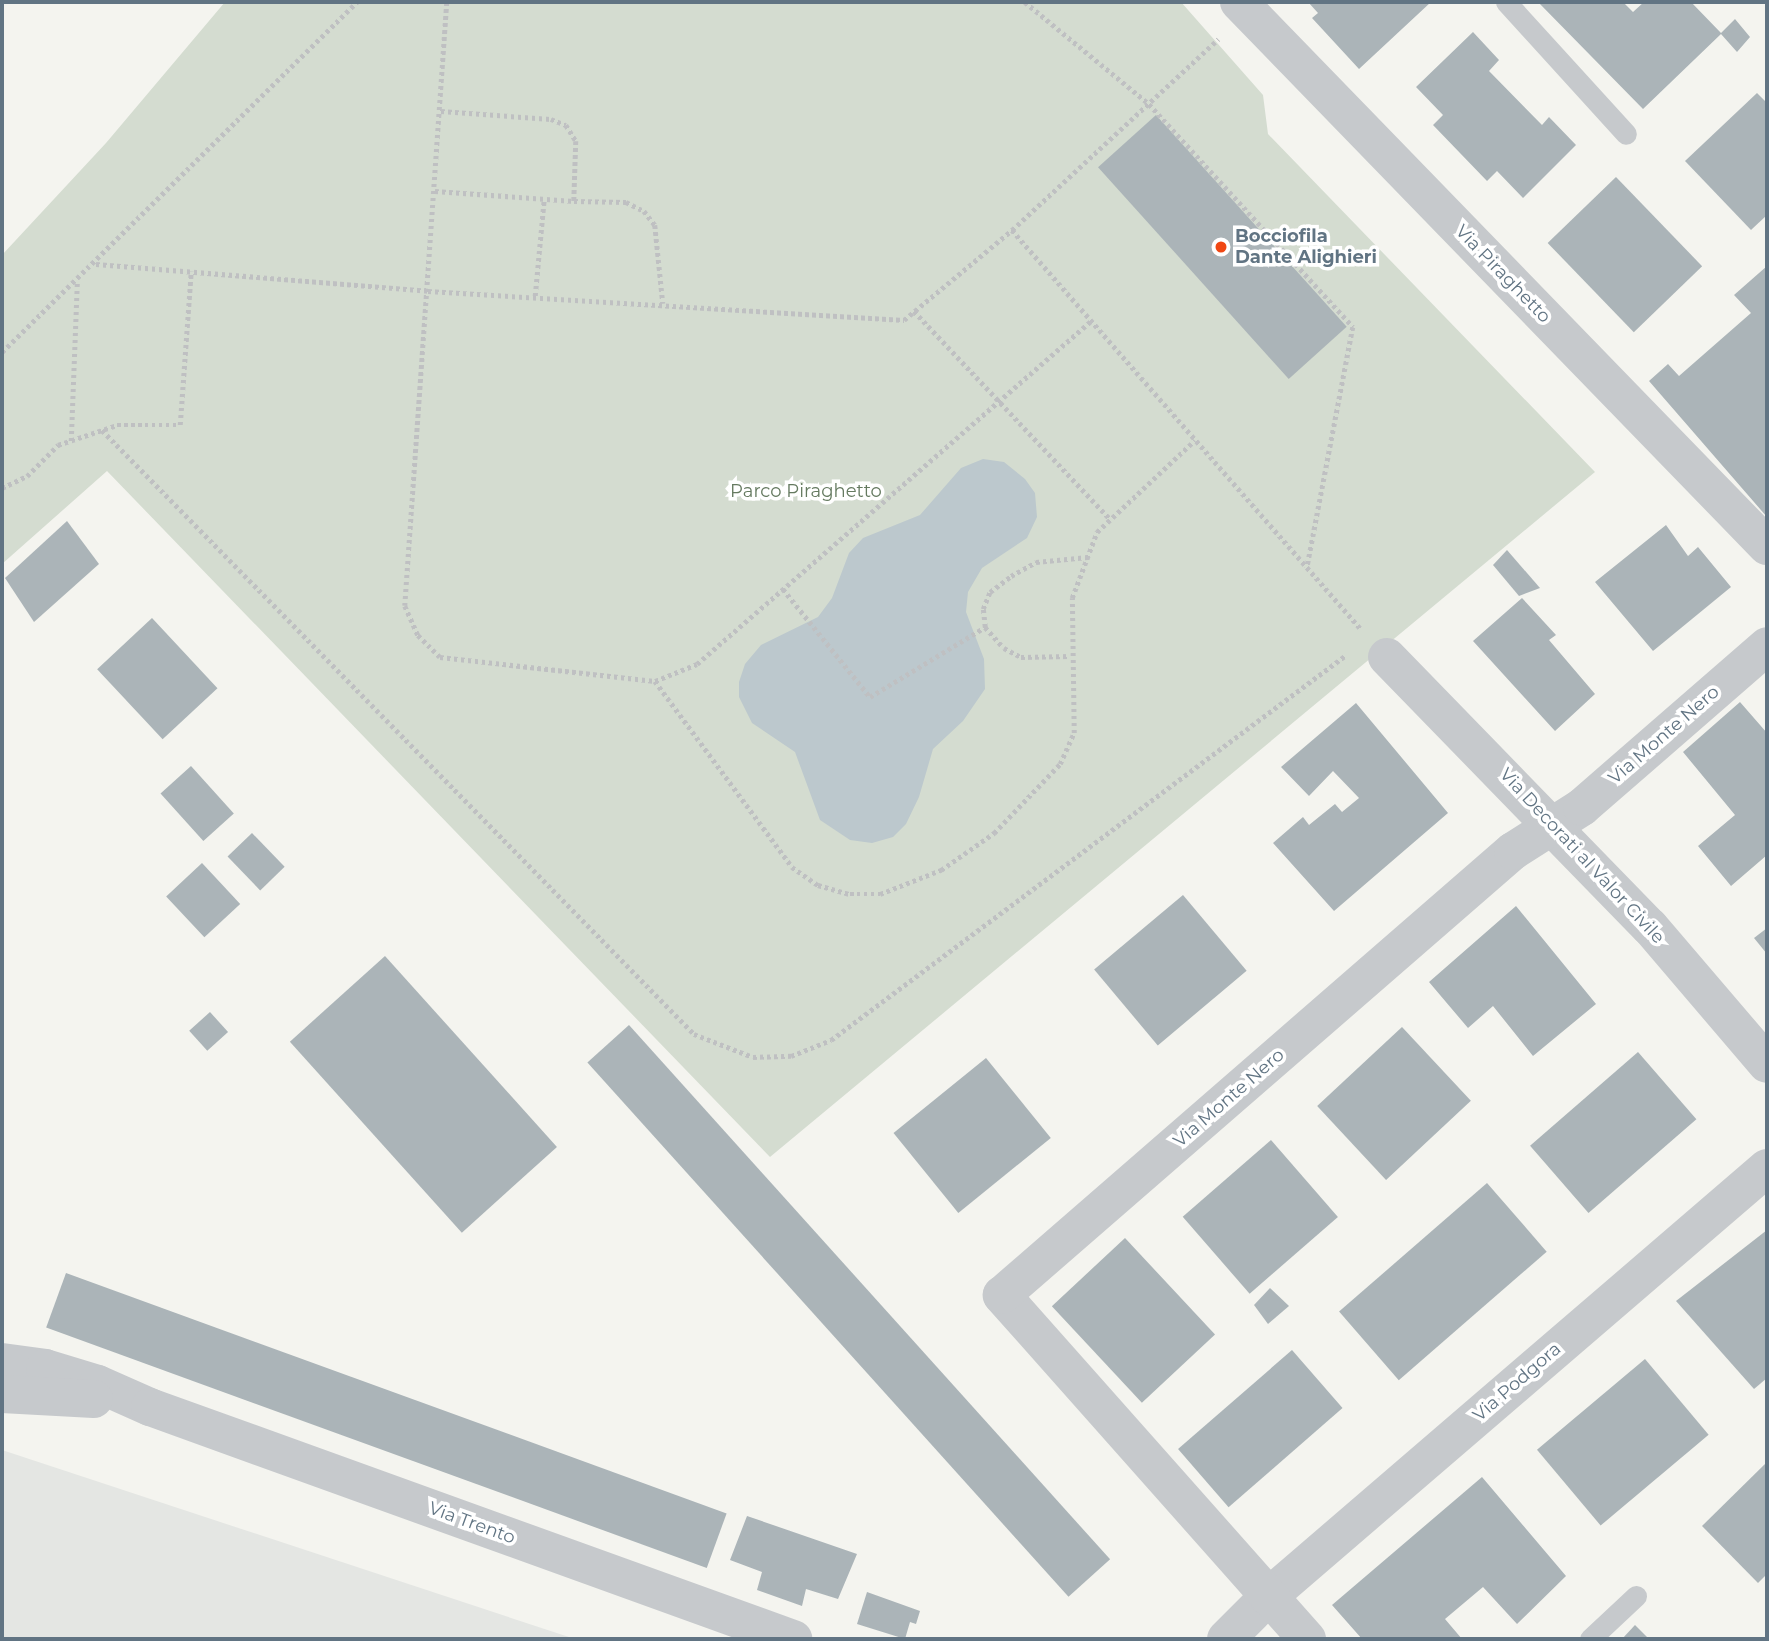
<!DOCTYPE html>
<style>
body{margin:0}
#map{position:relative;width:1769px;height:1641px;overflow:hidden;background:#f4f4ef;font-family:Montserrat,sans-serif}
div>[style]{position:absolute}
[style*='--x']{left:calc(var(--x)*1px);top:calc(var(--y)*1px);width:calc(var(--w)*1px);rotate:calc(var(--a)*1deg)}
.built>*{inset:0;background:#e4e6e3}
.green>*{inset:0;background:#d4dcd0}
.water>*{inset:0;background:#bcc8cd}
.building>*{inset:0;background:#abb4b8;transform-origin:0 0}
.path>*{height:4.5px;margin-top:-2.25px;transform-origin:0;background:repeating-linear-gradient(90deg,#bfc0c2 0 3.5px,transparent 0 7px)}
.service>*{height:21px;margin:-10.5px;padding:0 10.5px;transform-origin:10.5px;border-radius:10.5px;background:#c6c9cc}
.minor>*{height:38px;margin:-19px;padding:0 19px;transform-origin:19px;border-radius:19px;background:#c6c9cc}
.tertiary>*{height:38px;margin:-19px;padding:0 19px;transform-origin:19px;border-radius:19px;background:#c6c9cc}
.dots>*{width:19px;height:19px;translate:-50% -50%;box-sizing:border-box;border:4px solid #fff;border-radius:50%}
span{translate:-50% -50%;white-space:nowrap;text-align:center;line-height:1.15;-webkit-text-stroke:7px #fff;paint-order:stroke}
.poi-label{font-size:18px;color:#617483;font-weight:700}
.left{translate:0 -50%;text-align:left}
.street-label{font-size:18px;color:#617483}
.park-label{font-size:18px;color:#657a60}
.frame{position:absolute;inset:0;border:4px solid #617483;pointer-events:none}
</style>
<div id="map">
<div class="built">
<i style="clip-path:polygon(2px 1450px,575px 1639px,2px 1639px)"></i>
</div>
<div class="green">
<i style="clip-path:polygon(225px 2px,1181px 2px,1263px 95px,1268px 134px,1595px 472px,770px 1157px,107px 471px,2px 564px,2px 255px,106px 143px)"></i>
</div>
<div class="water">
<i style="clip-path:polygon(983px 459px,1004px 462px,1025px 479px,1035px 493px,1037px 517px,1027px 538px,982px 568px,968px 592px,966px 612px,984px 659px,985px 689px,963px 721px,933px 749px,919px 797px,906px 824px,893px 837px,872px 843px,850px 840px,820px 820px,795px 752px,752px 723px,739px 697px,739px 682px,745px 664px,761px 645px,818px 617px,832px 598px,849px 553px,863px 538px,920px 515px,961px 468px)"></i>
</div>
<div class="building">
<i style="clip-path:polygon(1308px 2px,1431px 2px,1359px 69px,1312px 18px,1318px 13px)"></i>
<i style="clip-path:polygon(1538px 2px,1623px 2px,1633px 12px,1644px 2px,1691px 2px,1721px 33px,1735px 19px,1750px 37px,1737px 52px,1721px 34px,1643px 109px)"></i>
<i style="clip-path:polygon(1473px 32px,1499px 60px,1489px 71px,1542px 125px,1549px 117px,1576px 145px,1523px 198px,1497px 171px,1487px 181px,1433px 125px,1443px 115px,1416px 87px)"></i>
<i style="clip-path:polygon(1757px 93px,1767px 103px,1767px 215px,1751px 230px,1685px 161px)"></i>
<i style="left:1156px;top:115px;width:285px;height:78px;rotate:48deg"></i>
<i style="left:1616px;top:177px;width:124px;height:95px;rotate:46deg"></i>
<i style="clip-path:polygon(1767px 266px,1767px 517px,1649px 381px,1668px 364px,1679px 376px,1751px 313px,1734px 295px)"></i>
<i style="clip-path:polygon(67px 521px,99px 564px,34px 622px,5px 578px)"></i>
<i style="clip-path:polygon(1666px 525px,1688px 556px,1698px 547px,1731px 587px,1653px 651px,1595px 582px)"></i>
<i style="clip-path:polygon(1507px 550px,1540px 588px,1519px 596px,1493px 565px)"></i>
<i style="clip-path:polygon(1522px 598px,1556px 635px,1549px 640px,1595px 694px,1555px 731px,1473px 641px)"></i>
<i style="left:152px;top:618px;width:96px;height:75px;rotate:47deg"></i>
<i style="clip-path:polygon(1740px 702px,1767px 733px,1767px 855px,1731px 886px,1698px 846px,1735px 815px,1683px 752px)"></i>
<i style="clip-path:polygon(1356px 703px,1448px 813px,1334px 911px,1273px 843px,1303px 817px,1309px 825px,1335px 804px,1342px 812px,1359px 798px,1333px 771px,1309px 796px,1281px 767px)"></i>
<i style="left:191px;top:766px;width:64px;height:41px;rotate:48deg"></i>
<i style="left:252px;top:833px;width:47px;height:34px;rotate:46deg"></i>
<i style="left:202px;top:863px;width:56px;height:49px;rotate:47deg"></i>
<i style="left:1183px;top:895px;width:99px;height:116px;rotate:50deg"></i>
<i style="clip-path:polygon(1516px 906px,1596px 1004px,1533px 1056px,1493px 1006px,1468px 1028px,1429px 982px)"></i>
<i style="clip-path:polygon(1767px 928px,1767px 954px,1754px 938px)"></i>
<i style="left:385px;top:956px;width:257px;height:128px;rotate:48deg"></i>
<i style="left:210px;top:1012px;width:27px;height:28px;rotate:48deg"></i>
<i style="left:629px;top:1025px;width:719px;height:56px;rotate:48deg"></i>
<i style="left:1402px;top:1027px;width:101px;height:116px;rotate:47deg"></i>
<i style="left:1638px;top:1052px;width:89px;height:143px;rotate:49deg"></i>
<i style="left:986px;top:1058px;width:103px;height:119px;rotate:51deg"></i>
<i style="left:1271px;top:1140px;width:102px;height:117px;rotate:49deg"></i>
<i style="left:1487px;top:1183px;width:91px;height:196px;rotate:49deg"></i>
<i style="clip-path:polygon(1767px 1230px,1767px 1378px,1754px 1389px,1676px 1301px)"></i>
<i style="left:1125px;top:1238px;width:132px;height:100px;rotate:47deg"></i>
<i style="left:66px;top:1273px;width:703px;height:58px;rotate:20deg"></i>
<i style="clip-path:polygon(1270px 1288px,1289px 1306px,1268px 1324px,1254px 1305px)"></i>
<i style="left:1292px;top:1350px;width:77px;height:151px;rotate:49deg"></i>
<i style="left:1645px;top:1359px;width:99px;height:141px;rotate:50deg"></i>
<i style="clip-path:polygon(1767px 1462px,1767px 1574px,1758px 1583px,1702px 1526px)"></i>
<i style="clip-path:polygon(1482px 1477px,1566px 1576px,1517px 1624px,1483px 1587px,1445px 1619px,1462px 1639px,1362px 1639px,1332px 1605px)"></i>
<i style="clip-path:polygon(747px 1516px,857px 1554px,838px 1599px,806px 1589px,802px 1606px,757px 1590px,762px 1572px,730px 1560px)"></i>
<i style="clip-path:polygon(867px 1592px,920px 1611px,916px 1624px,910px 1622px,905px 1639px,857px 1624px)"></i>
<i style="clip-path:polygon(1635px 1625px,1649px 1639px,1622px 1639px)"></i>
</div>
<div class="path">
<i style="--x:447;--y:2;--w:605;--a:93.98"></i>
<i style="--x:405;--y:606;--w:32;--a:66"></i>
<i style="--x:418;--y:635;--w:31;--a:45"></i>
<i style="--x:440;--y:657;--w:216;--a:6.4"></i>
<i style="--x:655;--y:681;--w:45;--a:-22"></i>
<i style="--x:697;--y:664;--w:522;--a:-41.04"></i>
<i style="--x:1025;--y:2;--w:161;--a:39.4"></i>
<i style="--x:1149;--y:104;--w:302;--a:47.5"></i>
<i style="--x:1353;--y:327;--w:245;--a:100.8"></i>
<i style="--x:441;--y:111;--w:110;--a:4.2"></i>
<i style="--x:551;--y:119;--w:16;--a:22"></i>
<i style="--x:566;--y:125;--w:19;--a:58"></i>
<i style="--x:576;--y:141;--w:60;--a:91.9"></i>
<i style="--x:574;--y:201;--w:52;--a:1.1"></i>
<i style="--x:626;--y:202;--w:20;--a:27"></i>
<i style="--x:644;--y:211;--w:18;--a:52"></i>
<i style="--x:655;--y:225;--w:79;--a:84.2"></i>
<i style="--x:435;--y:191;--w:139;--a:4.1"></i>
<i style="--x:1012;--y:230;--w:529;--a:48.83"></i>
<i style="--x:96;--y:264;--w:333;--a:4.6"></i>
<i style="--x:428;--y:291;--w:477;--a:3.5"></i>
<i style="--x:904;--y:320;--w:141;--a:-39.8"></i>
<i style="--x:1012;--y:230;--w:281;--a:-42.8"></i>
<i style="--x:535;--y:296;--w:97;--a:-84.7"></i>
<i style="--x:914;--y:311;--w:286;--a:46.7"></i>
<i style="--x:2;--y:352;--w:499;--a:-44.6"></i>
<i style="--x:102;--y:430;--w:846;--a:45.57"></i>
<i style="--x:694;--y:1034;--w:63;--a:21.3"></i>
<i style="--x:753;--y:1057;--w:38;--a:-2"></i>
<i style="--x:791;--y:1056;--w:43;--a:-21.8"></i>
<i style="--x:831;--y:1040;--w:643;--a:-36.78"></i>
<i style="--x:71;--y:441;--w:159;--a:-87.8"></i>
<i style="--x:2;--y:488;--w:28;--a:-26"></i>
<i style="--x:27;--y:476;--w:44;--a:-45"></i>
<i style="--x:58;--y:445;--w:62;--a:-18.7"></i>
<i style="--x:117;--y:425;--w:63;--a:0"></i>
<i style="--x:180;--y:425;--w:154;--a:-85.9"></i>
<i style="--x:783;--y:589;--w:139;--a:51.1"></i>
<i style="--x:870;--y:697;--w:135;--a:-31.3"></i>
<i style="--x:985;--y:627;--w:18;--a:-96"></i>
<i style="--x:983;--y:609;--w:18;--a:-68"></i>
<i style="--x:990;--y:592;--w:26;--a:-37"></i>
<i style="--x:1011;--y:576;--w:29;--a:-29"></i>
<i style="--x:1036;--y:562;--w:52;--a:-5.5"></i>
<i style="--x:985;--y:627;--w:28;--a:48"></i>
<i style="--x:1004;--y:648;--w:19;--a:28"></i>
<i style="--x:1021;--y:657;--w:49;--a:-1.2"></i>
<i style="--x:655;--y:681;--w:231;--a:53.6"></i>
<i style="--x:792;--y:867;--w:32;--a:35"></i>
<i style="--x:818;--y:885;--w:33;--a:16"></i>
<i style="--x:850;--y:894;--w:30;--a:0"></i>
<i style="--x:880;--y:894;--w:66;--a:-21.5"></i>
<i style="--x:941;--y:870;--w:65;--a:-34.9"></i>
<i style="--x:994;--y:833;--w:95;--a:-46.3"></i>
<i style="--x:1060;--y:764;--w:34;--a:-66"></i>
<i style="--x:1074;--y:733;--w:135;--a:-90.8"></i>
<i style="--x:1072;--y:598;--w:71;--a:-69.3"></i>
<i style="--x:1097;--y:532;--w:134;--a:-43.2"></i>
</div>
<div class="service">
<i style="--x:1506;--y:2;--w:178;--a:47.7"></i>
<i style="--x:1590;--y:1639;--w:63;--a:-43.1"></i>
</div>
<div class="minor">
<i style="--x:1239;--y:2;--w:758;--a:45.86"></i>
<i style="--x:1387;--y:657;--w:377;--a:45.8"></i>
<i style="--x:1650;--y:927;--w:180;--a:49.5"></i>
<i style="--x:1226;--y:1639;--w:59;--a:-45"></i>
<i style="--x:1268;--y:1597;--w:658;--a:-40.69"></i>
<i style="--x:1307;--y:1639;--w:460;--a:-131.6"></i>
<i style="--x:1002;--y:1295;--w:677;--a:-40.99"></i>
<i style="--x:1513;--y:851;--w:82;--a:-32.5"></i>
<i style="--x:1582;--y:807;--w:245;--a:-41"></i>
</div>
<div class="tertiary">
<i style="--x:2;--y:1362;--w:43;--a:7.9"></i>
<i style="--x:45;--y:1368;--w:55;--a:16.8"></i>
<i style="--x:98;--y:1384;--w:57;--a:23.9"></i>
<i style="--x:150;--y:1407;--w:684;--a:19.84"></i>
<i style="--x:2;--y:1394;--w:92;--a:3.1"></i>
</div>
<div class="dots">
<i style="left:1221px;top:247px;background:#f04713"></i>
</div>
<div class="poi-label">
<span class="left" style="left:1235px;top:247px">Bocciofila<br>Dante Alighieri</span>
</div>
<div class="street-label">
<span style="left:1503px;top:274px;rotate:46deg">Via Piraghetto</span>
<span style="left:1664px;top:735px;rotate:-41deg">Via Monte Nero</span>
<span style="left:1582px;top:856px;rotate:47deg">Via Decorati al Valor Civile</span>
<span style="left:1229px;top:1098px;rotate:-41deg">Via Monte Nero</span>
<span style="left:1517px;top:1382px;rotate:-41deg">Via Podgora</span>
<span style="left:472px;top:1523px;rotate:20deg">Via Trento</span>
</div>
<div class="park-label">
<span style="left:806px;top:491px">Parco Piraghetto</span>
</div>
<div class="frame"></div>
</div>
